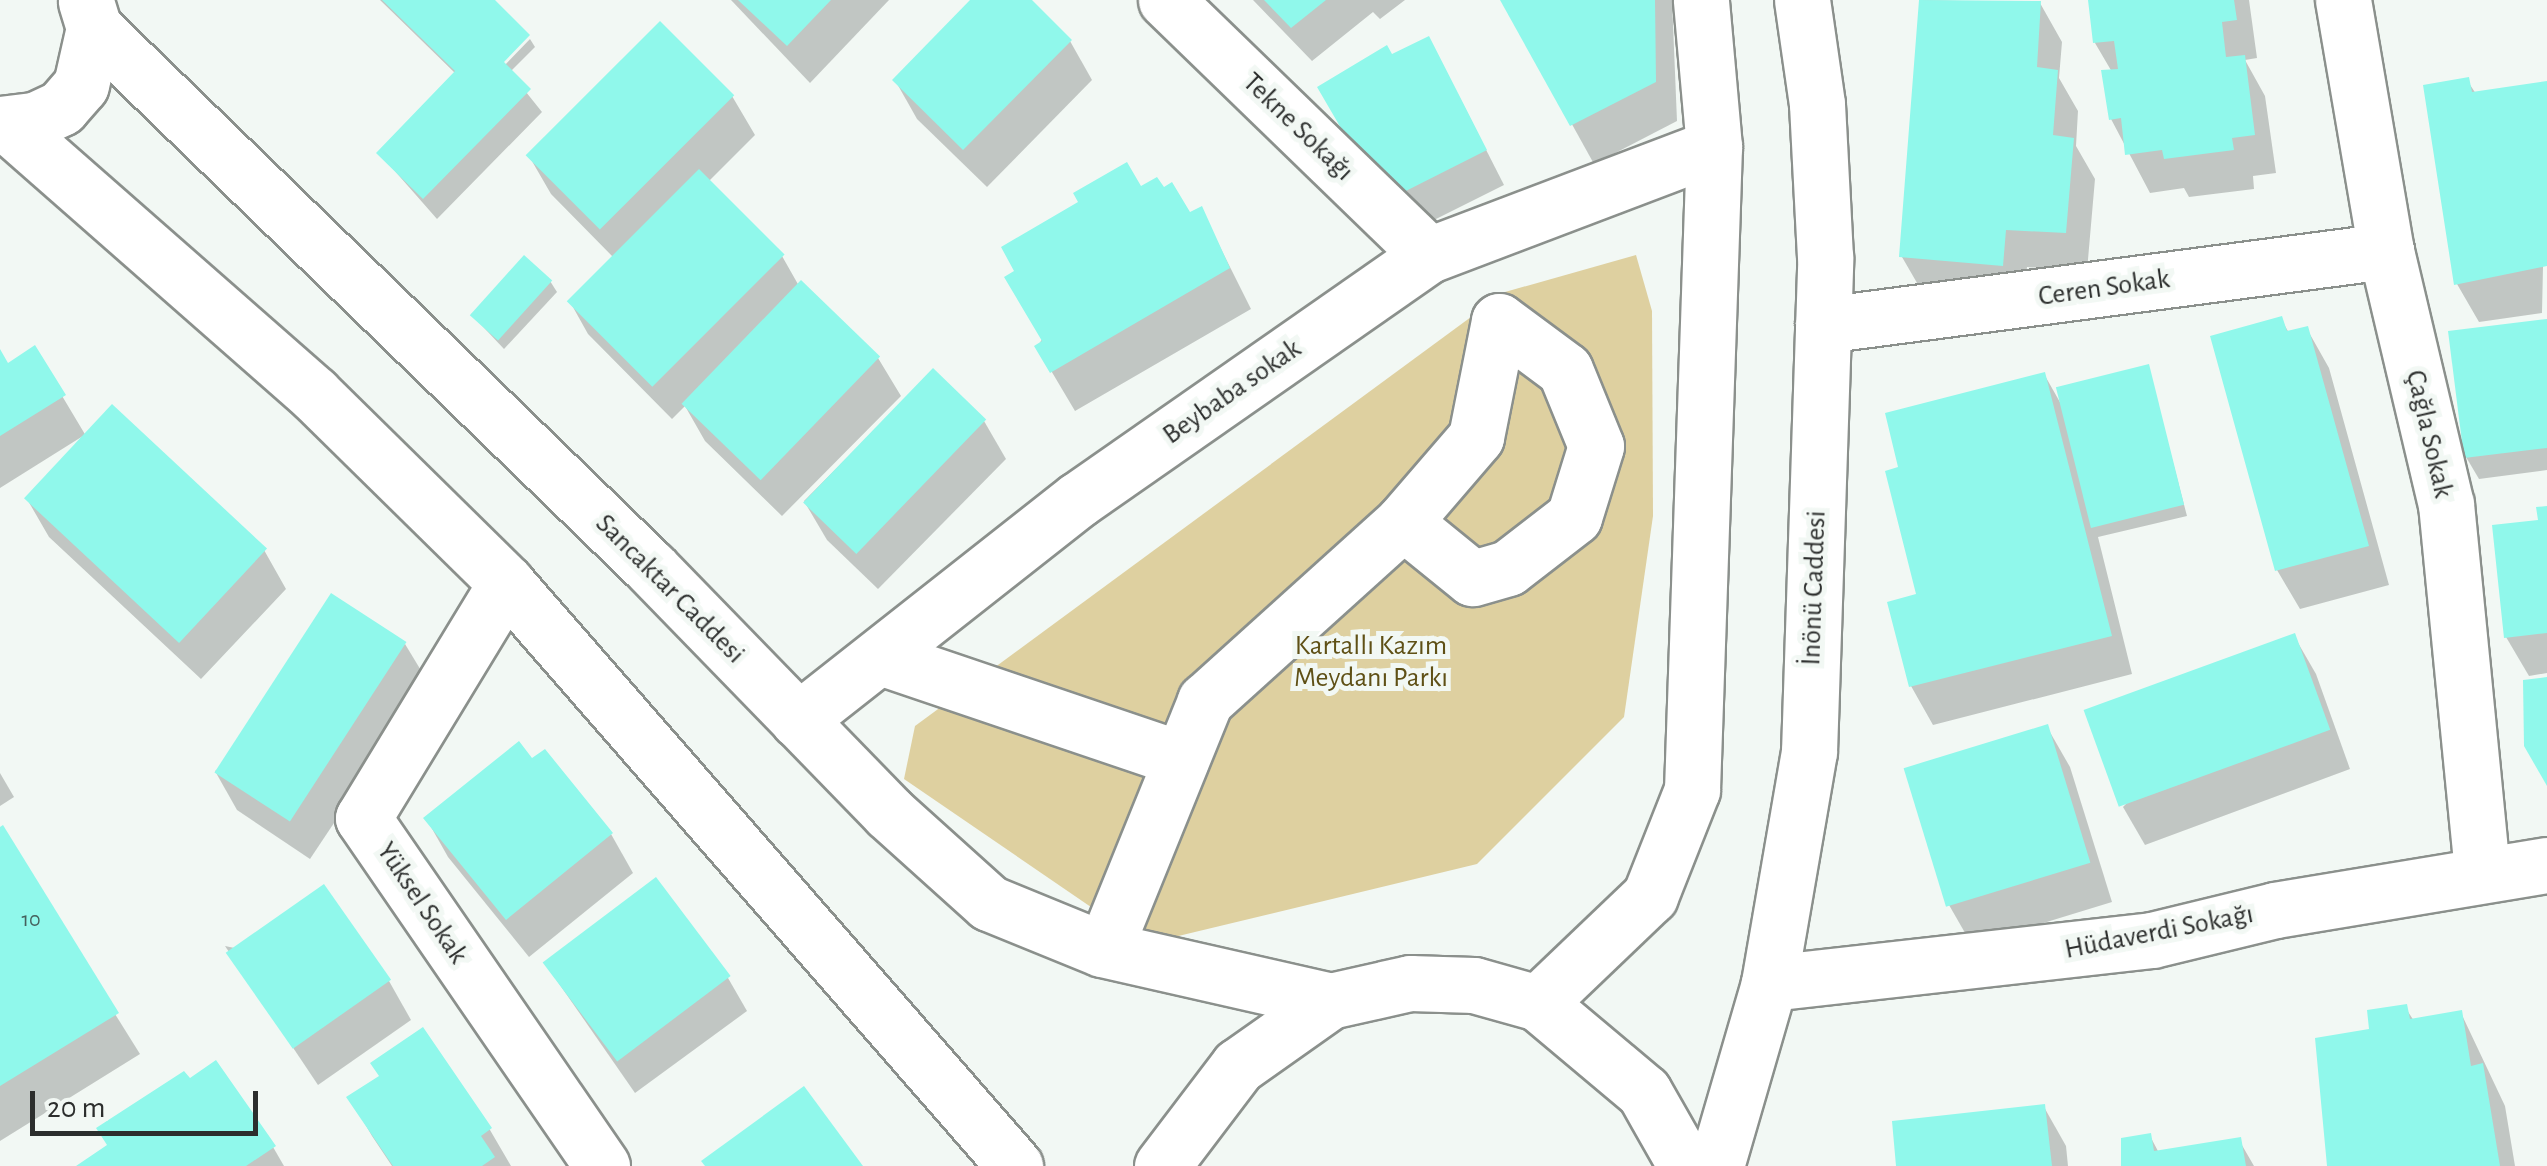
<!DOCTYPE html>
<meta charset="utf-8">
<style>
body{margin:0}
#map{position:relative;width:2547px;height:1166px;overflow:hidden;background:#f2f8f4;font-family:"Alegreya Sans",sans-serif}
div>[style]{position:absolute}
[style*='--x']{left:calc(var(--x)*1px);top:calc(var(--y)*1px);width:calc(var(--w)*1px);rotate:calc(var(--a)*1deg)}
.green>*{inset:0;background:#ded0a0}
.shadow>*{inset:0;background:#0003}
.building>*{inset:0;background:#90f8eb;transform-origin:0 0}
.roads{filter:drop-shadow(2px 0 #8b908c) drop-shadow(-2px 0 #8b908c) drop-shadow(0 2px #8b908c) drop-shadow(0 -2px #8b908c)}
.minor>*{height:55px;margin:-27.5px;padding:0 27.5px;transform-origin:27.5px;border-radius:27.5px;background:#fff}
span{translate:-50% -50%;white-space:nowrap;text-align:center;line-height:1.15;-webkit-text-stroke:10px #f2f8f4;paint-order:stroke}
.number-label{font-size:22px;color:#45605c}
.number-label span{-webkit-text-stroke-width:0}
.street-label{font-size:28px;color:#2c2e2d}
.park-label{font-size:28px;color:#5f5016}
.scale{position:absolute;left:30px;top:1091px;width:228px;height:45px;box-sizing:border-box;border:5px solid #2c2e2d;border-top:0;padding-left:12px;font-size:30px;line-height:35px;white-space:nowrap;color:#2c2e2d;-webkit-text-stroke:8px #f2f8f4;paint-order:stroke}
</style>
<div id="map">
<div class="green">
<i style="clip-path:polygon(1636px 255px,1652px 311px,1653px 516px,1624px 717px,1477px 864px,1145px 944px,904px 779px,915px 726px,1505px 292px)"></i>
</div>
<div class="shadow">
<i style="clip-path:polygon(380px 0,491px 0,504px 66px,530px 39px,535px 47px,510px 72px,542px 112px,437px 219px,379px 153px,456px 74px)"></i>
<i style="clip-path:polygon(731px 0,889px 0,810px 83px)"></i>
<i style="clip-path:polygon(974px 0,1028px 0,1070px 41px,1092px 80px,987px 187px,917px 119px,895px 80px)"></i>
<i style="clip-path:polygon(1253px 0,1405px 0,1380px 19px,1373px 12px,1312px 61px)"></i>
<i style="clip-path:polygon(1503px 0,1672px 0,1677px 121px,1594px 164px)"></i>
<i style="clip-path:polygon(1921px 0,2040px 3px,2062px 42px,2059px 78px,2078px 111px,2076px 146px,2095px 179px,2087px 271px,2027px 267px,2024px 304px,1924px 295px,1902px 257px)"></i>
<i style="clip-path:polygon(2090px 0,2249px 0,2257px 58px,2245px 60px,2265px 96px,2276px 173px,2253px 176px,2254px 189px,2189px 197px,2184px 188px,2150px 193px,2111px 119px,2112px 72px,2095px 43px)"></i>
<i style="clip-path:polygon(1391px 57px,1447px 73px,1504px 185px,1406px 234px)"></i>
<i style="clip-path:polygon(2467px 80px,2476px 94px,2547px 83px,2542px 313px,2479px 322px,2457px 284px)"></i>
<i style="clip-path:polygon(732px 96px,755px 135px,708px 182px,782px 256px,799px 286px,878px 358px,901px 396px,782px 516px,705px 441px,685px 406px,672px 419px,588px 334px,569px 300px,613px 257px,551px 194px,529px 156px)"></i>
<i style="clip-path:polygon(1140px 189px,1190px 215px,1201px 209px,1251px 309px,1075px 411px,1037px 347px)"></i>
<i style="clip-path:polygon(550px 281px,557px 292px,504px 349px,471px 314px)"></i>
<i style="clip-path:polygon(2281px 319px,2289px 333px,2307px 329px,2329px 368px,2389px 585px,2300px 609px,2277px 570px,2213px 338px)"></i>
<i style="clip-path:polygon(2547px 322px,2547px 470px,2479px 479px,2466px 457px)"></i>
<i style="clip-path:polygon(34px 349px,86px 436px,264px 550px,286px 589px,201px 679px,49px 537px,27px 499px,83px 436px,0 488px,0 354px,8px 366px)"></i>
<i style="clip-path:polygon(2148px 367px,2187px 516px,2098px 537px,2132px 674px,1933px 725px,1911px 686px,1919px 596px,1901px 469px,2044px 374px,2061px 404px)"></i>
<i style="clip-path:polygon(933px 371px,984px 421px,1006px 459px,878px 589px,827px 540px,804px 501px)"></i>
<i style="clip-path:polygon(2547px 509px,2547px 673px,2529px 676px,2506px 637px)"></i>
<i style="clip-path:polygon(2294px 636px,2316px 674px,2350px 769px,2145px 845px,2123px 807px)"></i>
<i style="clip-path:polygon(405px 644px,428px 682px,310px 859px,237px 810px,215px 771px)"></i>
<i style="clip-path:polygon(2047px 727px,2070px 767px,2112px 902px,1972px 945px,1949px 905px)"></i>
<i style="clip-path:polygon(532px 761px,611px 834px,633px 873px,529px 957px,448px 857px,426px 818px)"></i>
<i style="clip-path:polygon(0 773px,14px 797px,0 806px)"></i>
<i style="clip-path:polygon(0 830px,140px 1054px,0 1141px)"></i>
<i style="clip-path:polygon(225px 946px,389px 981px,411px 1020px,318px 1085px)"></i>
<i style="clip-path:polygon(544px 962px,728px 978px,747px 1011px,635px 1093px)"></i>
<i style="clip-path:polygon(2405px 1007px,2414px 1021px,2461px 1013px,2505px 1106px,2515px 1166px,2332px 1166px,2372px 1031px)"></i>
<i style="clip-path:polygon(423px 1030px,490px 1130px,511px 1166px,392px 1166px,372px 1136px,350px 1098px,381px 1077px)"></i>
<i style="clip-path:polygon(2044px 1107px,2066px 1146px,2068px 1166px,1899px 1166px)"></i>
<i style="clip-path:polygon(2150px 1136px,2159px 1153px,2239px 1140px,2254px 1166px,2127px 1166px)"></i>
<i style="clip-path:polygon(109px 1146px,273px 1147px,284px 1166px,80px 1166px)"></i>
</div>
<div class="building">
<i style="clip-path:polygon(382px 0,495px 0,530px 35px,504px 62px,531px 89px,423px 199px,376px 153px,455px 71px)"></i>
<i style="clip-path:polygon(738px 0,831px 0,787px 46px)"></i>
<i style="clip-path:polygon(970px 0,1032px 0,1072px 40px,963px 150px,892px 80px)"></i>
<i style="clip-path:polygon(1264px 0,1326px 0,1291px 28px)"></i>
<i style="clip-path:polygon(1500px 0,1655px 0,1656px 82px,1570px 126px)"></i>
<i style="clip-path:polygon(1919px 0,2041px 1px,2037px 67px,2058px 70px,2053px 135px,2074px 138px,2066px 233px,2006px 230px,2003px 266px,1899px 257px)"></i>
<i style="clip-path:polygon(2088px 0,2234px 0,2237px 20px,2222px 22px,2226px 57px,2245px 55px,2255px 135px,2232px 138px,2234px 150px,2164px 159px,2162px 150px,2125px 155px,2121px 118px,2109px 120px,2101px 70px,2118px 69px,2114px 41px,2093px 43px)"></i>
<i style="left:660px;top:21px;width:105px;height:190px;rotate:45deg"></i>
<i style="clip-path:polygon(1429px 36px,1487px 150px,1384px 202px,1317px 87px,1387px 45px,1392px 54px)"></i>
<i style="clip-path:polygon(2469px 77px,2472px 92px,2547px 81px,2547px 266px,2454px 285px,2423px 85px)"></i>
<i style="clip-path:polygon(1127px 162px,1141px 186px,1157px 177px,1164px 187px,1172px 182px,1190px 212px,1202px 206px,1230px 268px,1050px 373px,1034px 346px,1042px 341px,1004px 277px,1014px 271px,1001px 247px,1078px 202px,1073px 193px)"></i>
<i style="left:699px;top:169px;width:121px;height:187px;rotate:45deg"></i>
<i style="left:524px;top:255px;width:38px;height:81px;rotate:42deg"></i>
<i style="left:801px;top:280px;width:110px;height:172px;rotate:44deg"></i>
<i style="clip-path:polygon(2282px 316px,2287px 331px,2308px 326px,2369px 546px,2275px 571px,2210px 336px)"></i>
<i style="clip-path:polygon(2547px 319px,2547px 448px,2464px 458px,2448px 331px)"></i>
<i style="clip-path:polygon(35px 345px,66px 395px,0 436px,0 349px,8px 363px)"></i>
<i style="left:2149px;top:364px;width:145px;height:96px;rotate:76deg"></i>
<i style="left:933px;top:368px;width:74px;height:187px;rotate:44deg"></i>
<i style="clip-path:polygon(2045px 372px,2112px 636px,1909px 687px,1887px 602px,1916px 594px,1885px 471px,1898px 467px,1885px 413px)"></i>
<i style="left:112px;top:404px;width:212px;height:129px;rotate:43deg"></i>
<i style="clip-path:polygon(2547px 506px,2547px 633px,2504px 638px,2492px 525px,2538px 520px,2536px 507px)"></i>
<i style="left:331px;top:593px;width:90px;height:214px;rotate:33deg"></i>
<i style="left:2295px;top:633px;width:103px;height:225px;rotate:70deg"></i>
<i style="clip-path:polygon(2547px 677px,2547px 786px,2524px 746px,2523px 680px)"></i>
<i style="left:2048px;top:724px;width:145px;height:151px;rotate:73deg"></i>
<i style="clip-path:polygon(519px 741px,532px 758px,545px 749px,613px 833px,506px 920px,423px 818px)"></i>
<i style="clip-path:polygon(3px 825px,119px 1013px,0 1086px,0 827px)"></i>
<i style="left:656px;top:877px;width:124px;height:142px;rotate:53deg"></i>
<i style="left:324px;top:884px;width:117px;height:120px;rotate:55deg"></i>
<i style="clip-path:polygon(2407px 1004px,2410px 1019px,2462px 1010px,2471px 1066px,2483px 1063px,2500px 1166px,2327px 1166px,2315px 1038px,2369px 1029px,2367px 1010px)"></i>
<i style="clip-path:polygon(423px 1027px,492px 1128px,481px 1136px,495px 1157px,482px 1166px,393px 1166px,346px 1097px,379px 1076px,370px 1063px)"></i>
<i style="clip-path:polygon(216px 1060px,276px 1146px,246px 1166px,76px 1166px,107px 1145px,96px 1128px,184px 1071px,190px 1078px)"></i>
<i style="clip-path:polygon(804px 1086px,863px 1166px,705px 1166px,701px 1161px)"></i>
<i style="clip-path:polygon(2045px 1104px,2052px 1166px,1896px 1166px,1892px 1121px)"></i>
<i style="clip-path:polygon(2151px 1133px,2154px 1151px,2241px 1137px,2246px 1166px,2121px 1166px,2121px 1138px)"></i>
</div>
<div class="roads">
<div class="minor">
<i style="--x:1166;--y:0;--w:366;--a:44.1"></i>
<i style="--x:2343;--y:0;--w:255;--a:80.3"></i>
<i style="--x:2386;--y:251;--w:260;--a:76.7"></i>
<i style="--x:2446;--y:504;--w:371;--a:84.4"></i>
<i style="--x:94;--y:28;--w:776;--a:44.11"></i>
<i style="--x:651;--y:568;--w:340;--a:45.8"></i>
<i style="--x:888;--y:812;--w:136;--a:42"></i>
<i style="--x:989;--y:903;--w:122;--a:22.2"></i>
<i style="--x:1102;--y:949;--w:234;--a:12.8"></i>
<i style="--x:0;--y:124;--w:35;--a:-7"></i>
<i style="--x:35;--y:120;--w:29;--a:-25"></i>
<i style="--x:61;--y:108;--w:30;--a:-49"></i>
<i style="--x:81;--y:85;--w:58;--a:-77.2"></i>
<i style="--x:94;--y:28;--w:28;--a:-107"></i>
<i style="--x:8;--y:125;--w:407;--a:41.3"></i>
<i style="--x:314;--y:394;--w:269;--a:44.5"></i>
<i style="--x:506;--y:583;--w:774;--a:48.88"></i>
<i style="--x:1823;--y:325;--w:568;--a:-7.49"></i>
<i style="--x:506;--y:583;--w:275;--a:121.3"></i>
<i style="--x:363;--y:818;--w:422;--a:55.5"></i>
<i style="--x:880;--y:657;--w:318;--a:18.7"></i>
<i style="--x:798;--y:720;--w:357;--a:-38.2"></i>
<i style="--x:1079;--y:499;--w:427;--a:-34.9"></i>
<i style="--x:1429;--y:255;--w:305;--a:-20.8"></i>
<i style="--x:1115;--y:923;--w:240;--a:-67.9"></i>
<i style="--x:1205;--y:701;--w:267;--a:-42.1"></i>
<i style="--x:1403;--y:522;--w:112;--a:-49.3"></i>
<i style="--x:1476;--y:437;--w:118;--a:-78.8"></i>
<i style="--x:1499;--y:321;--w:82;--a:36.6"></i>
<i style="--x:1565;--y:370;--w:82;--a:67.8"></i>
<i style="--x:1596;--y:446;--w:74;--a:107.2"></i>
<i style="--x:1574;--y:517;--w:83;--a:142.3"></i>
<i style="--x:1508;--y:568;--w:37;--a:164"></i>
<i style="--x:1472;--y:578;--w:89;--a:-140.9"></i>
<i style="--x:1769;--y:983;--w:385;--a:-6.4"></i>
<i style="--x:2152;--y:940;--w:127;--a:-13.7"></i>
<i style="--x:2275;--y:910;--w:276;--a:-9.4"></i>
<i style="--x:1538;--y:1003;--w:155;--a:-43.7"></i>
<i style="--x:1650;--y:896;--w:114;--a:-68.4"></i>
<i style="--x:1692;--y:790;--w:643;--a:-88.04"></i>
<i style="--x:1714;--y:147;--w:148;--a:-95.1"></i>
<i style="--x:1162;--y:1166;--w:126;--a:-52.8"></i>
<i style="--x:1238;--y:1066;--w:113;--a:-35.2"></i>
<i style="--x:1330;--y:1001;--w:82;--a:-12.7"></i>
<i style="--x:1410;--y:983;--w:64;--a:1.8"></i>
<i style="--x:1474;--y:985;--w:66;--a:15.7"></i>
<i style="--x:1538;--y:1003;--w:138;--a:40"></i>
<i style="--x:1644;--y:1092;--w:85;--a:60.4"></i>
<i style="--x:1716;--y:1166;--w:191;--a:-73.8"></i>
<i style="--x:1769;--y:983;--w:234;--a:-80.2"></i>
<i style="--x:1809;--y:752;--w:495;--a:-88.1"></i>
<i style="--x:1825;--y:257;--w:153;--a:-93"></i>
<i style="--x:1817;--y:104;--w:105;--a:-98.2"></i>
</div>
</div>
<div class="number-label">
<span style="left:31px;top:920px">10</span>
</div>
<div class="street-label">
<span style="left:1298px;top:127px;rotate:44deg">Tekne Sokağı</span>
<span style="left:2104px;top:288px;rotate:-8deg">Ceren Sokak</span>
<span style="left:1232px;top:392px;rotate:-35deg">Beybaba sokak</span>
<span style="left:2429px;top:434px;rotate:77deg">Çağla Sokak</span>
<span style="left:1814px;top:588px;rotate:-88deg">İnönü Caddesi</span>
<span style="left:670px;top:589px;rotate:45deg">Sancaktar Caddesi</span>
<span style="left:422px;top:903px;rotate:56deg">Yüksel Sokak</span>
<span style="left:2159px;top:932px;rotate:-11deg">Hüdaverdi Sokağı</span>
</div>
<div class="park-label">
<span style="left:1371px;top:662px">Kartallı Kazım<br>Meydanı Parkı</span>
</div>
<div class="scale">20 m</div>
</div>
